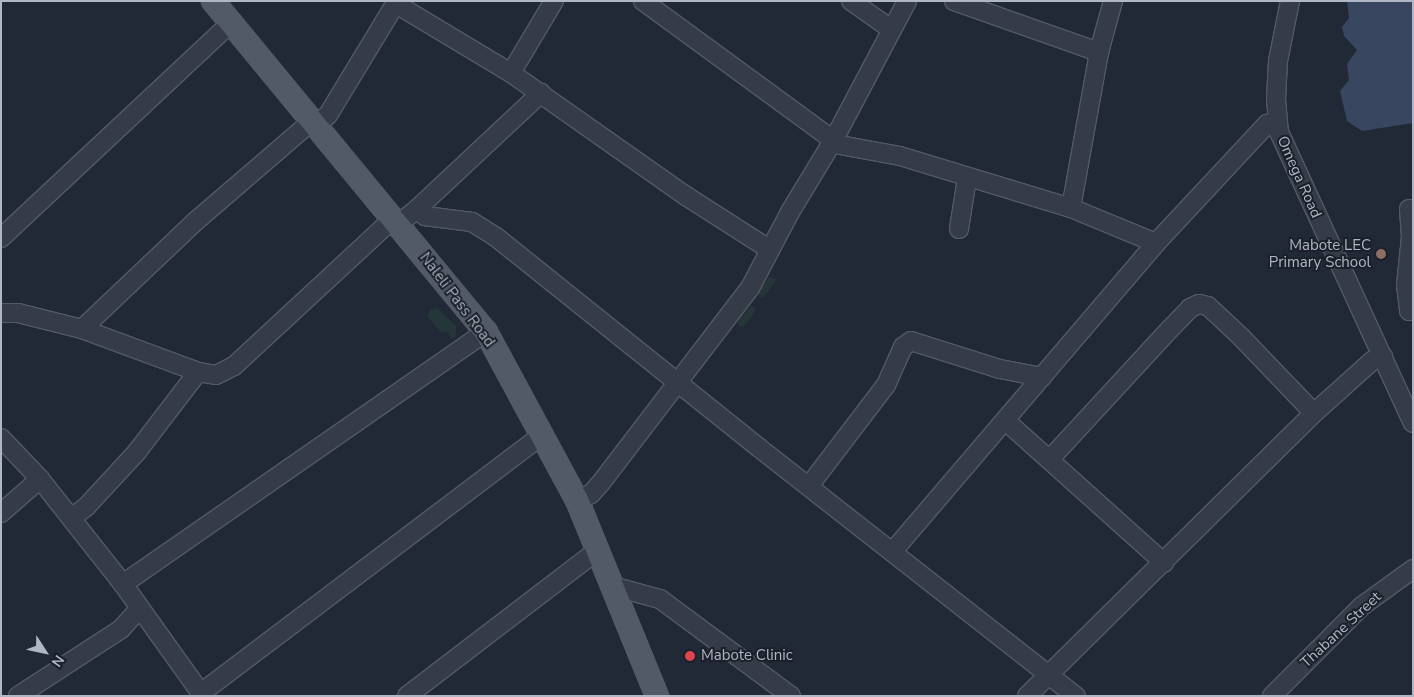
<!DOCTYPE html>
<style>
body{margin:0}
#map{position:relative;width:1414px;height:697px;overflow:hidden;background:#222936;font-family:"Nunito Sans",sans-serif}
div>[style]{position:absolute}
[style*='--x']{left:calc(var(--x)*1px);top:calc(var(--y)*1px);width:calc(var(--w)*1px);rotate:calc(var(--a)*1deg)}
.green>*{inset:0;background:#253638}
.water>*{inset:0;background:#38465f}
.roads{filter:drop-shadow(1px 0 #535965) drop-shadow(-1px 0 #535965) drop-shadow(0 1px #535965) drop-shadow(0 -1px #535965)}
.minor>*{height:18px;margin:-9px;padding:0 9px;transform-origin:9px;border-radius:9px;background:#353b47}
.major>*{height:22px;margin:-11px;padding:0 11px;transform-origin:11px;border-radius:11px;background:#535a67}
.dots>*{width:14px;height:14px;translate:-50% -50%;box-sizing:border-box;border:2px solid #1b202b;border-radius:50%}
span{translate:-50% -50%;white-space:nowrap;text-align:center;line-height:1.15;-webkit-text-stroke:4px #1b202b;paint-order:stroke}
.street-label{font-size:15px;color:#b0b6c3}
.poi-label{font-size:15px;color:#b0b6c3}
.right{translate:-100% -50%;text-align:right}
.left{translate:0 -50%;text-align:left}
.frame{position:absolute;inset:0;border:2px solid #b0b6c3;pointer-events:none}
.north{position:absolute;left:20px;top:627px;width:50px;height:50px;-webkit-text-stroke:4px #1b202b;paint-order:stroke;rotate:125deg;font-size:14px;font-weight:700;line-height:20px;text-align:center;color:#b0b6c3}
.north::after{content:'';display:block;margin:auto;width:18px;height:22px;background:#b0b6c3;clip-path:polygon(50% 0,100% 100%,50% 72%,0 100%)}
</style>
<div id="map">
<div class="green">
<i style="clip-path:polygon(769px 277px,776px 279px,774px 283px,763px 298px,760px 297px,758px 292px)"></i>
<i style="clip-path:polygon(751px 306px,755px 307px,755px 312px,744px 326px,739px 327px,738px 321px)"></i>
<i style="clip-path:polygon(437px 308px,456px 326px,456px 337px,451px 338px,449px 332px,441px 332px,427px 316px,430px 310px)"></i>
</div>
<div class="water">
<i style="clip-path:polygon(1347px 1px,1413px 1px,1413px 123px,1362px 131px,1347px 121px,1340px 91px,1349px 80px,1347px 64px,1357px 50px,1344px 36px,1342px 27px,1349px 18px)"></i>
</div>
<div class="roads">
<div class="minor">
<i style="--x:643;--y:1;--w:244;--a:36.2"></i>
<i style="--x:840;--y:145;--w:61;--a:10.4"></i>
<i style="--x:900;--y:156;--w:179;--a:16.9"></i>
<i style="--x:1071;--y:208;--w:92;--a:22.4"></i>
<i style="--x:851;--y:1;--w:49;--a:35"></i>
<i style="--x:954;--y:1;--w:154;--a:19.4"></i>
<i style="--x:1290;--y:1;--w:61;--a:101.3"></i>
<i style="--x:1278;--y:61;--w:38;--a:93"></i>
<i style="--x:1276;--y:99;--w:33;--a:85"></i>
<i style="--x:1279;--y:132;--w:320;--a:65.3"></i>
<i style="--x:396;--y:4;--w:134;--a:31"></i>
<i style="--x:511;--y:73;--w:214;--a:35.1"></i>
<i style="--x:686;--y:196;--w:98;--a:32.6"></i>
<i style="--x:511;--y:73;--w:84;--a:-59.2"></i>
<i style="--x:316;--y:125;--w:16;--a:-40"></i>
<i style="--x:328;--y:115;--w:133;--a:-58.8"></i>
<i style="--x:1071;--y:208;--w:158;--a:-79.8"></i>
<i style="--x:1099;--y:52;--w:53;--a:-74.6"></i>
<i style="--x:417;--y:209;--w:170;--a:-43.1"></i>
<i style="--x:1409;--y:209;--w:28;--a:86"></i>
<i style="--x:1411;--y:237;--w:48;--a:95.9"></i>
<i style="--x:1406;--y:285;--w:26;--a:83"></i>
<i style="--x:1409;--y:311;--w:4;--a:0"></i>
<i style="--x:398;--y:224;--w:24;--a:-38"></i>
<i style="--x:417;--y:209;--w:11;--a:41"></i>
<i style="--x:425;--y:216;--w:47;--a:7.3"></i>
<i style="--x:472;--y:222;--w:28;--a:32"></i>
<i style="--x:496;--y:237;--w:336;--a:38.7"></i>
<i style="--x:758;--y:447;--w:404;--a:38.1"></i>
<i style="--x:959;--y:229;--w:52;--a:-81.1"></i>
<i style="--x:1;--y:238;--w:313;--a:-43.1"></i>
<i style="--x:1;--y:313;--w:17;--a:0"></i>
<i style="--x:18;--y:313;--w:66;--a:14"></i>
<i style="--x:82;--y:329;--w:124;--a:20.3"></i>
<i style="--x:198;--y:372;--w:18;--a:9"></i>
<i style="--x:216;--y:375;--w:20;--a:-27"></i>
<i style="--x:234;--y:366;--w:218;--a:-42.8"></i>
<i style="--x:82;--y:329;--w:158;--a:-43.5"></i>
<i style="--x:197;--y:220;--w:152;--a:-40.7"></i>
<i style="--x:1007;--y:422;--w:211;--a:41.9"></i>
<i style="--x:1;--y:438;--w:57;--a:46.4"></i>
<i style="--x:40;--y:479;--w:134;--a:51.7"></i>
<i style="--x:123;--y:584;--w:138;--a:54.5"></i>
<i style="--x:1050;--y:459;--w:177;--a:-47.3"></i>
<i style="--x:1170;--y:329;--w:29;--a:-46"></i>
<i style="--x:1190;--y:308;--w:10;--a:-24"></i>
<i style="--x:1199;--y:304;--w:9;--a:13"></i>
<i style="--x:1208;--y:306;--w:45;--a:43.2"></i>
<i style="--x:1241;--y:337;--w:105;--a:46.2"></i>
<i style="--x:809;--y:486;--w:127;--a:-52.7"></i>
<i style="--x:886;--y:385;--w:42;--a:-65.9"></i>
<i style="--x:903;--y:347;--w:10;--a:-37"></i>
<i style="--x:911;--y:341;--w:93;--a:17.5"></i>
<i style="--x:1000;--y:369;--w:43;--a:10.8"></i>
<i style="--x:577;--y:500;--w:15;--a:-23"></i>
<i style="--x:591;--y:494;--w:13;--a:-48"></i>
<i style="--x:600;--y:484;--w:247;--a:-52.6"></i>
<i style="--x:750;--y:288;--w:86;--a:-62.2"></i>
<i style="--x:790;--y:212;--w:83;--a:-58.8"></i>
<i style="--x:833;--y:141;--w:158;--a:-62.1"></i>
<i style="--x:1;--y:513;--w:52;--a:-41.1"></i>
<i style="--x:71;--y:518;--w:19;--a:-36"></i>
<i style="--x:86;--y:507;--w:74;--a:-47.2"></i>
<i style="--x:136;--y:453;--w:102;--a:-52.6"></i>
<i style="--x:893;--y:551;--w:405;--a:-49.5"></i>
<i style="--x:1156;--y:243;--w:163;--a:-47"></i>
<i style="--x:1267;--y:124;--w:10;--a:-17"></i>
<i style="--x:123;--y:584;--w:442;--a:-34.8"></i>
<i style="--x:612;--y:586;--w:50;--a:15.2"></i>
<i style="--x:660;--y:599;--w:163;--a:36.5"></i>
<i style="--x:201;--y:693;--w:429;--a:-37.1"></i>
<i style="--x:18;--y:696;--w:123;--a:-33"></i>
<i style="--x:121;--y:629;--w:27;--a:-48"></i>
<i style="--x:407;--y:696;--w:240;--a:-37.4"></i>
<i style="--x:1027;--y:696;--w:403;--a:-44.6"></i>
<i style="--x:1314;--y:413;--w:78;--a:-41.9"></i>
<i style="--x:1372;--y:361;--w:12;--a:-20"></i>
<i style="--x:1272;--y:696;--w:127;--a:-45"></i>
<i style="--x:1362;--y:606;--w:63;--a:-36"></i>
</div>
<div class="major">
<i style="--x:213;--y:1;--w:429;--a:50.5"></i>
<i style="--x:486;--y:332;--w:191;--a:61.6"></i>
<i style="--x:577;--y:500;--w:212;--a:67.8"></i>
</div>
</div>
<div class="dots">
<i style="left:1381px;top:254px;background:#8d6e63"></i>
<i style="left:690px;top:656px;background:#e0444e"></i>
</div>
<div class="street-label">
<span style="left:1299px;top:177px;rotate:66deg">Omega Road</span>
<span style="left:457px;top:300px;rotate:53deg">Naleli Pass Road</span>
<span style="left:1341px;top:630px;rotate:-43deg">Thabane Street</span>
</div>
<div class="poi-label">
<span class="right" style="left:1371px;top:254px">Mabote LEC<br>Primary School</span>
<span class="left" style="left:701px;top:656px">Mabote Clinic</span>
</div>
<div class="frame"></div>
<div class="north">N</div>
</div>
